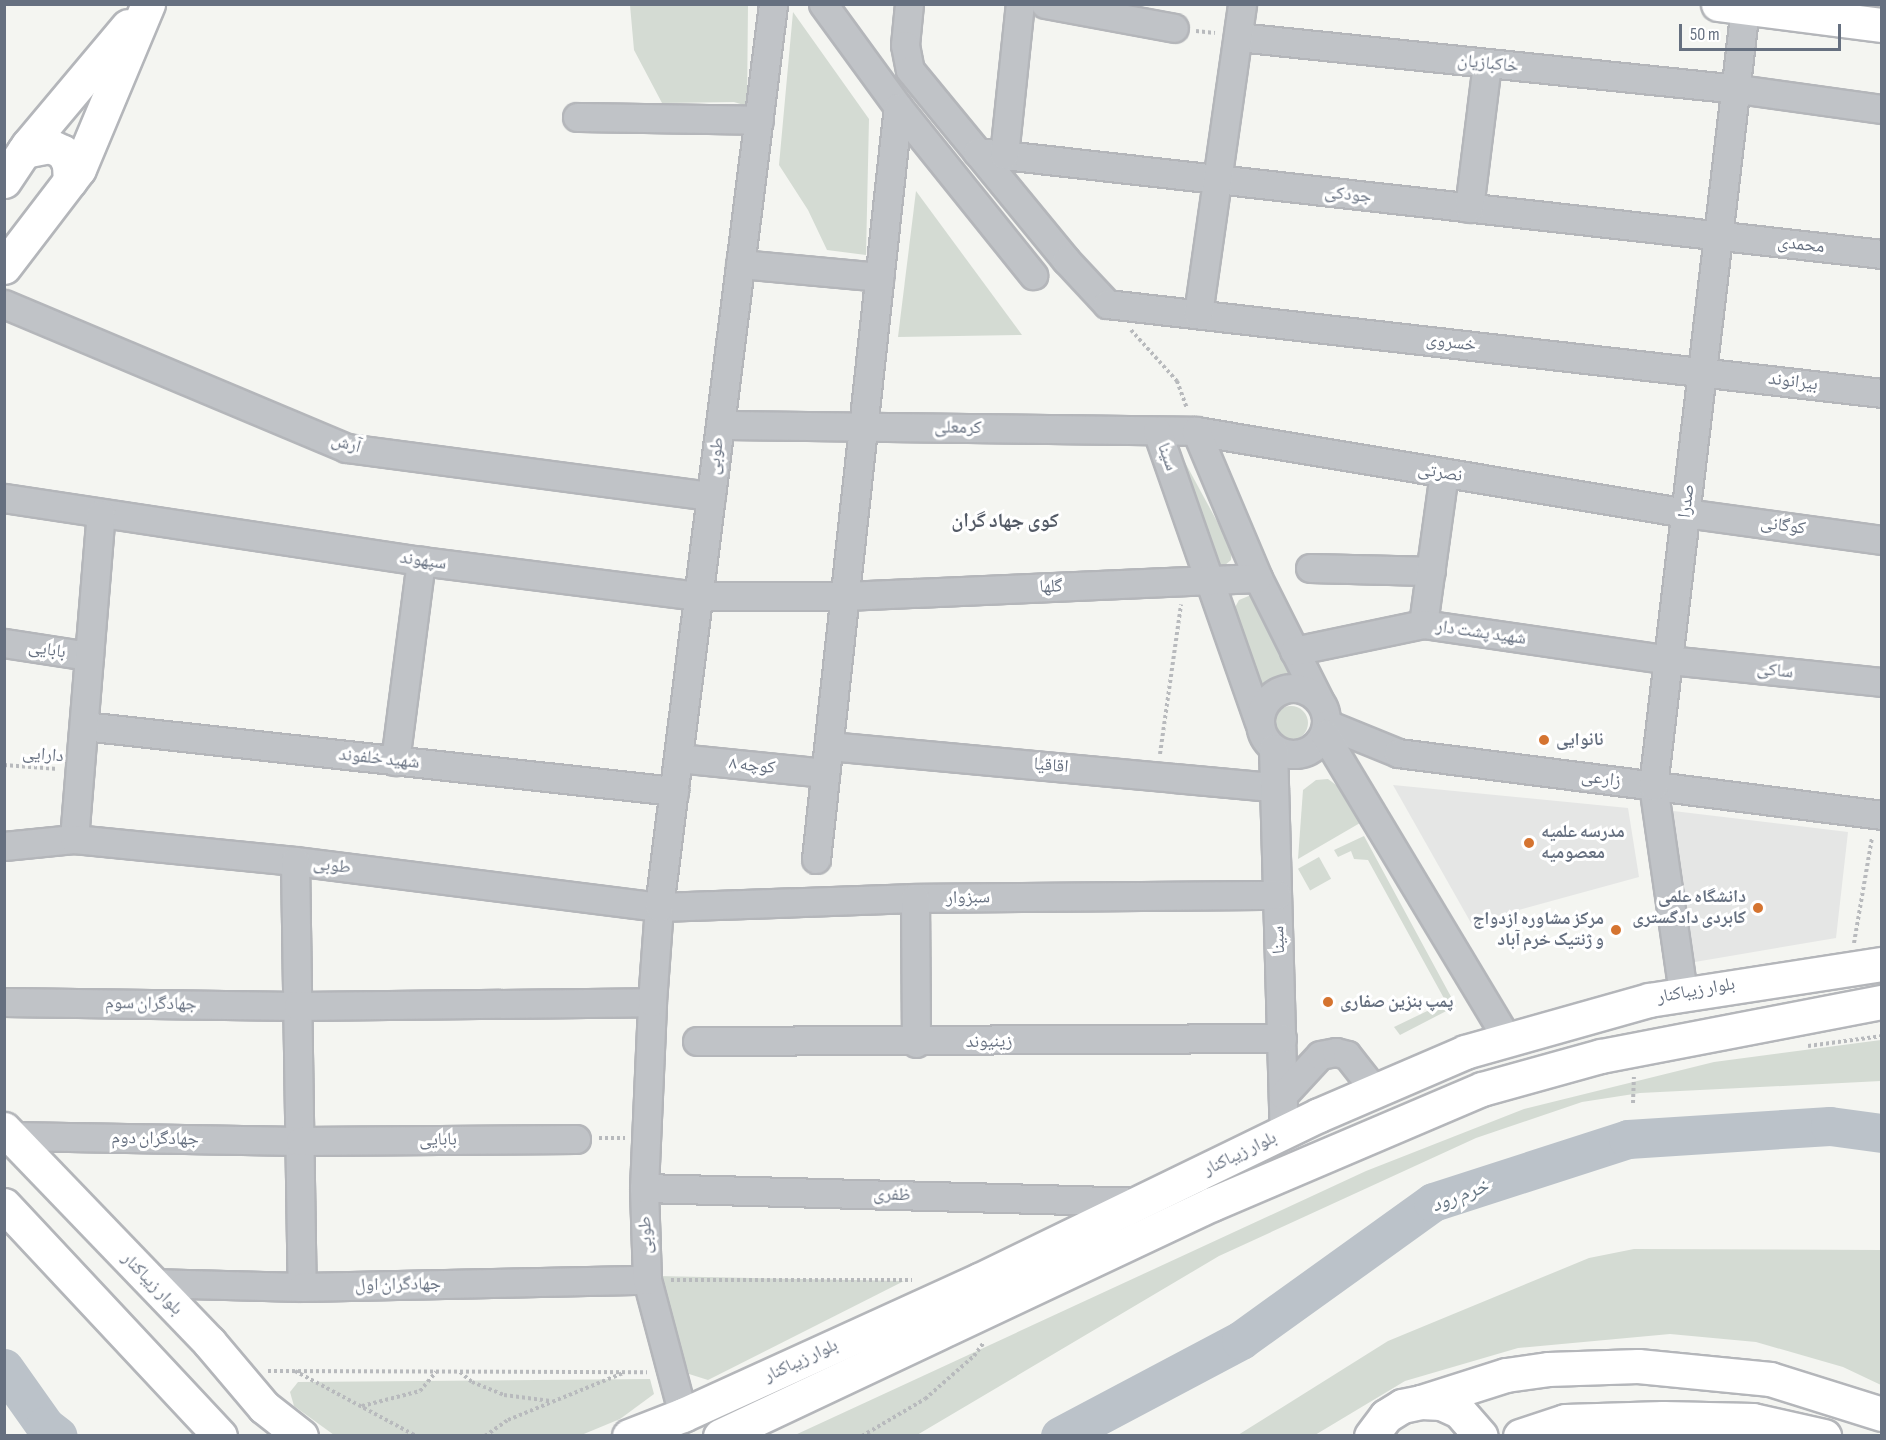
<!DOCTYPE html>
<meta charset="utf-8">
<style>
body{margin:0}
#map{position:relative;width:1886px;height:1440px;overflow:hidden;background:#f4f5f1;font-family:"Sofia Sans Condensed","Noto Naskh Arabic",sans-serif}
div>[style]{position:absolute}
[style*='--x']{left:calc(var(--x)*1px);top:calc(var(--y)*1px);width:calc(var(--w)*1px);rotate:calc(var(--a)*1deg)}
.built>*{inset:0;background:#e5e6e5}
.green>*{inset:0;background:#d4dbd3;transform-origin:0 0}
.round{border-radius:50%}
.river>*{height:39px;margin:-19.5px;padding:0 19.5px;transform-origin:19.5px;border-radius:19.5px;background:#bbc2c9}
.path>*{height:4px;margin-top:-2px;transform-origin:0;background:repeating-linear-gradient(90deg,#b8babd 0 3px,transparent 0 6px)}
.roads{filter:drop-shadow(2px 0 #b4b6ba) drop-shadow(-2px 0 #b4b6ba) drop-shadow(0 2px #b4b6ba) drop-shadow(0 -2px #b4b6ba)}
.minor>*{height:27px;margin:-13.5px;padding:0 13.5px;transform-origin:13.5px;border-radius:13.5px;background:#c0c3c7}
.minor>.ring{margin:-13.5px;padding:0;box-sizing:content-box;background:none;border:27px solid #c0c3c7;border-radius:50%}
.major>*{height:33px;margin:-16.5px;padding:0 16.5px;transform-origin:16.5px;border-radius:16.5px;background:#fff}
.dots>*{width:16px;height:16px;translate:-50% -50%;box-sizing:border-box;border:3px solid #fff;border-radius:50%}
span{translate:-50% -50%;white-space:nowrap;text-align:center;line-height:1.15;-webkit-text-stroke:6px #fff;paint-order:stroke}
.street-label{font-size:18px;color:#667080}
.poi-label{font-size:18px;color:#667080;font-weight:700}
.left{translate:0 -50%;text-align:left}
.right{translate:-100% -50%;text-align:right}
.neighbourhood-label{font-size:20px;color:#535a66;font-weight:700}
.water-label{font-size:20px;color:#677784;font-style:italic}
.frame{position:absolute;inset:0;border:6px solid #667080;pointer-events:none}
.scale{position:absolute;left:1679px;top:24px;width:162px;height:27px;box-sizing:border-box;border:3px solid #667080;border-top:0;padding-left:8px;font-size:18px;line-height:21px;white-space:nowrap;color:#667080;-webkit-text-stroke:4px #fff;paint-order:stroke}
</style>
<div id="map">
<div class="built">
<i style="clip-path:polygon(1393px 785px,1628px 808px,1639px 877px,1471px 923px)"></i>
<i style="clip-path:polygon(1665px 810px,1848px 832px,1836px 938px,1689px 963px)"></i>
</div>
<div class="green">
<i style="clip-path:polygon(630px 5px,748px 5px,747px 106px,734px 102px,662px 103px,634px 50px)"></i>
<i style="clip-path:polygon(793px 12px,869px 119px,866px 255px,827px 250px,808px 210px,779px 165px)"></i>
<i style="clip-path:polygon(916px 191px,1022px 335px,898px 337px)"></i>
<i style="clip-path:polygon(1181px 455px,1232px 549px,1231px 560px,1225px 565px,1216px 566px)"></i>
<i style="clip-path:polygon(1251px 595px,1257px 596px,1294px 676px,1272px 678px,1258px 691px,1233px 611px,1239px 600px)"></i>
<i class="round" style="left:1274px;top:706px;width:34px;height:34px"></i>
<i style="clip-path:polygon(1328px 779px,1343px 790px,1360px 823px,1298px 859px,1303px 790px,1316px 780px)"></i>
<i style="clip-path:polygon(1364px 836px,1456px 1006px,1400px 1035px,1394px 1027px,1446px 1002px,1368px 860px,1354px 859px,1351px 851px,1338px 857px,1334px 850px)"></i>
<i style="left:1319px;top:857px;width:25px;height:24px;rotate:61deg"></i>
<i style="clip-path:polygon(1881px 1040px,1881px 1081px,1640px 1093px,1582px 1102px,1476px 1138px,1219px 1256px,917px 1435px,795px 1435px,1366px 1171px,1524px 1109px,1714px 1062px)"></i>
<i style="clip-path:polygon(1634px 1249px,1881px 1250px,1881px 1385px,1843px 1367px,1756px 1342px,1670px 1334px,1518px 1348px,1405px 1381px,1315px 1435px,1238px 1435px,1388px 1341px,1589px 1258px)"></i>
<i style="clip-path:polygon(657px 1276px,904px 1281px,708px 1380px,689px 1374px)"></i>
<i style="clip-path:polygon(650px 1379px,654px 1394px,620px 1419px,579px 1436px,334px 1435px,294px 1406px,290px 1392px,298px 1382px)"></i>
</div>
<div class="river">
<i style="--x:4;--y:1368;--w:71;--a:54.7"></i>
<i style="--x:45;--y:1426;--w:16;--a:38"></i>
<i style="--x:1060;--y:1436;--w:205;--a:-27.9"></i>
<i style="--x:1241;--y:1340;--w:236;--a:-35.7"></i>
<i style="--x:1433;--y:1202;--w:205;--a:-17.9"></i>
<i style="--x:1628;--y:1139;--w:202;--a:-3.7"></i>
<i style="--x:1830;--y:1126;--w:52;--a:7.7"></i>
</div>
<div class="path">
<i style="--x:1196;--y:31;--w:19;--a:6"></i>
<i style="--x:1131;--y:330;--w:69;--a:48"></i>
<i style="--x:1177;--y:381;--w:29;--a:70"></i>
<i style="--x:1160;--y:754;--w:151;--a:-82"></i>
<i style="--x:4;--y:765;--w:54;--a:4.2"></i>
<i style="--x:1854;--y:943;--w:107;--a:-80.3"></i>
<i style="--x:1808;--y:1046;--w:75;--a:-7.7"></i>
<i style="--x:1633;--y:1103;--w:26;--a:-88"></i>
<i style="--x:599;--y:1138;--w:26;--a:0"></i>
<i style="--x:671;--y:1280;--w:241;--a:0"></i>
<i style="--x:268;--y:1371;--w:379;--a:0.2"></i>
<i style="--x:295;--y:1371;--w:137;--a:28.2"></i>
<i style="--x:460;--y:1372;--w:16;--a:40"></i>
<i style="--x:472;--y:1382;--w:35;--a:22"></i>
<i style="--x:504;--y:1395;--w:47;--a:7.3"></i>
<i style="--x:362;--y:1406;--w:60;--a:-14.5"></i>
<i style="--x:420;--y:1391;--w:25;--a:-50"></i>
<i style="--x:485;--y:1436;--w:28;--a:-35"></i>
<i style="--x:508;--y:1420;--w:124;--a:-22.2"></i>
<i style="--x:862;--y:1436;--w:73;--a:-30.4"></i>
<i style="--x:925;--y:1399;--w:65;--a:-41.3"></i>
<i style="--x:974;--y:1356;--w:17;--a:-54"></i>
</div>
<div class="roads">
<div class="minor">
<i style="--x:823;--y:4;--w:127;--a:53.9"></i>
<i style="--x:898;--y:107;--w:216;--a:51.2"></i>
<i style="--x:909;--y:4;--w:41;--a:95.6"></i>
<i style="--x:905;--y:45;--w:25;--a:79"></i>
<i style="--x:910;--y:70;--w:246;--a:50.6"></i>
<i style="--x:1066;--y:260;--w:60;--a:47"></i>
<i style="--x:1107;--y:304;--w:780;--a:6.55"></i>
<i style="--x:1045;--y:4;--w:131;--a:10.5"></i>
<i style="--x:1238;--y:37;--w:503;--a:5.94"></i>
<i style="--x:1738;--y:89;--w:145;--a:7.9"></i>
<i style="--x:577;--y:117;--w:182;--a:0.9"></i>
<i style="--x:977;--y:152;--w:911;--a:6.43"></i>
<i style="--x:1004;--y:155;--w:152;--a:-84"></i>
<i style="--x:1469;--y:208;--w:145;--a:-82.9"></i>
<i style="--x:740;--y:264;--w:140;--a:5.3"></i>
<i style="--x:4;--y:304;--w:371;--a:22.8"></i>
<i style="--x:346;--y:448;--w:368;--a:7.5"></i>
<i style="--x:1198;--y:314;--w:313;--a:-81.9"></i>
<i style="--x:720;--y:425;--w:476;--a:0.7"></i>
<i style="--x:1196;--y:431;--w:496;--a:9.5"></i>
<i style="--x:1685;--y:513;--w:199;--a:7.8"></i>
<i style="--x:1157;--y:431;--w:308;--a:70.7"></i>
<i style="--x:1196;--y:431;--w:160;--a:67.1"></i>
<i style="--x:1258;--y:578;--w:136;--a:63.4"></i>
<i style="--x:4;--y:498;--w:422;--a:8.6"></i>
<i style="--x:421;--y:561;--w:280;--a:7.2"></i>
<i style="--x:699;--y:596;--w:146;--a:0"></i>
<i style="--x:845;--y:596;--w:413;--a:-2.5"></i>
<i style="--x:1310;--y:568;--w:121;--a:1.4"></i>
<i style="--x:1423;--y:624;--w:152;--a:-82.1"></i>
<i style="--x:4;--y:643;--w:86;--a:8.7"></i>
<i style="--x:1294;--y:651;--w:132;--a:-11.8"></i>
<i style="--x:1423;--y:624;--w:249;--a:8.3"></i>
<i style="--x:1669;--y:660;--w:214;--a:5.9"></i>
<i class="ring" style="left:1260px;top:688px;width:39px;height:39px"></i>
<i style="--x:1327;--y:724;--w:77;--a:22.2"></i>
<i style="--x:1398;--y:753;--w:488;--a:7.3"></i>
<i style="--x:84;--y:726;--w:594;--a:6.29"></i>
<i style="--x:1324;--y:734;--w:356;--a:59"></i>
<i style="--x:829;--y:746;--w:447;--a:5.3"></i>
<i style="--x:1273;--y:748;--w:384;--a:88.4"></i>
<i style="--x:678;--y:758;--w:148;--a:5.8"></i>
<i style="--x:395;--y:761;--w:202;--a:-82.6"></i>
<i style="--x:74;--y:839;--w:326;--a:-85.3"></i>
<i style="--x:4;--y:846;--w:70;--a:-5.7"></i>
<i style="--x:74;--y:839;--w:222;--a:5.7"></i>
<i style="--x:295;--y:861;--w:367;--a:7.2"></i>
<i style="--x:659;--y:907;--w:256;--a:-2"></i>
<i style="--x:915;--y:898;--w:362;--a:-0.5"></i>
<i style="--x:816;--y:859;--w:756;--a:-83.78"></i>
<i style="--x:295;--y:861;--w:426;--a:89.1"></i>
<i style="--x:915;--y:898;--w:145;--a:89.6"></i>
<i style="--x:1683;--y:993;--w:209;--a:-98.2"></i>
<i style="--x:1653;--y:786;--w:783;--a:-83.26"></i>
<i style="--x:4;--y:1002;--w:294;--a:0.8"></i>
<i style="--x:298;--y:1006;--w:354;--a:-0.6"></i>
<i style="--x:697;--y:1041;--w:585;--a:-0.29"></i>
<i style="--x:1283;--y:1095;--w:54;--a:-47.2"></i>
<i style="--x:1320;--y:1055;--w:16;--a:-11"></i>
<i style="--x:1336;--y:1052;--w:11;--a:15"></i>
<i style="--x:1347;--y:1055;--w:47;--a:51.9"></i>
<i style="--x:11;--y:1136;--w:289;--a:1"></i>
<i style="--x:300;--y:1141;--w:276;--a:-0.4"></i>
<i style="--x:644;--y:1188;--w:495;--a:1.6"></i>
<i style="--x:149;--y:1283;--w:153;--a:1.5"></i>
<i style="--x:302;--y:1287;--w:345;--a:-1.2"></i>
<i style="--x:683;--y:1415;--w:140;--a:-104.9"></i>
<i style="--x:647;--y:1280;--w:92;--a:-91.9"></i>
<i style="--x:644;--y:1188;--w:186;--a:-87.5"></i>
<i style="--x:652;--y:1002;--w:95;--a:-85.8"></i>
<i style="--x:659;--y:907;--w:910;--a:-82.8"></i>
</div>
<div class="major">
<i style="--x:1718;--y:4;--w:165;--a:7.3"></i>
<i style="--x:24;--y:151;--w:26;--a:-11"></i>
<i style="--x:50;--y:146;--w:14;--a:25"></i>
<i style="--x:63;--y:152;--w:13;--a:63"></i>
<i style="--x:69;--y:164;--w:17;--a:87"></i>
<i style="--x:4;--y:181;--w:43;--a:-56.3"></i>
<i style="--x:28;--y:145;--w:155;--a:-50"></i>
<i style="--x:4;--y:267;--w:123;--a:-52.6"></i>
<i style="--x:79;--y:169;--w:179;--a:-67.3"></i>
<i style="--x:4;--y:1129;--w:296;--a:46.1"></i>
<i style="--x:209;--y:1342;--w:85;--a:49.8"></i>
<i style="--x:264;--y:1407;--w:47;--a:38.1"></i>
<i style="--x:4;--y:1205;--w:316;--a:46.9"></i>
<i style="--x:1421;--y:1402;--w:89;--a:-17.6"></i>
<i style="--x:1506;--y:1375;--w:42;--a:-8.1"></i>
<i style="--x:1548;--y:1369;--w:90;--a:-1.9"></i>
<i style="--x:1638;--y:1366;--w:133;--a:5.6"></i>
<i style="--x:1770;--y:1379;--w:117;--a:17.4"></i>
<i style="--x:629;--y:1436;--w:58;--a:-21.3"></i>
<i style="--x:683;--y:1415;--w:325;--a:-24.5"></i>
<i style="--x:979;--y:1280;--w:378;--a:-25.9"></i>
<i style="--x:1319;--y:1115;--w:159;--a:-23.3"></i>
<i style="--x:1465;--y:1052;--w:191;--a:-15.8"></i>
<i style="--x:1649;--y:1000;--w:236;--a:-8.8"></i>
<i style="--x:720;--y:1436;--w:544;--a:-25.25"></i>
<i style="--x:1212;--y:1204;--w:293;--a:-23.1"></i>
<i style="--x:1482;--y:1089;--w:123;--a:-15.5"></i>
<i style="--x:1601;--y:1056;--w:286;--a:-10.9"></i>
<i style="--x:1371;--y:1436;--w:25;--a:-53"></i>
<i style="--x:1386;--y:1416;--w:19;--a:-32"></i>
<i style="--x:1402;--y:1406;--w:19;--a:-12"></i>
<i style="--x:1421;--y:1402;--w:20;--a:3"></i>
<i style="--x:1441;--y:1403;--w:20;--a:24"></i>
<i style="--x:1459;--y:1411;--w:33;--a:49"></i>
<i style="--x:1520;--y:1436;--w:47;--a:-18.4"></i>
<i style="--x:1565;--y:1421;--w:98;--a:-1.8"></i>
<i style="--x:1663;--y:1418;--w:90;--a:1.3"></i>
<i style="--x:1753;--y:1420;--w:73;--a:12.7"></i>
</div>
</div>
<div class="dots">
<i style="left:1544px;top:740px;background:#d57430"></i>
<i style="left:1529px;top:843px;background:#d57430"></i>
<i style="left:1758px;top:908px;background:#d57430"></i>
<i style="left:1616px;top:930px;background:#d57430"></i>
<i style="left:1328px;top:1002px;background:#d57430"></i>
</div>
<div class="street-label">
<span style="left:1488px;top:64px;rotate:6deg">خاکبازیان</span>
<span style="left:1348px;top:195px;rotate:6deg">جودکی</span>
<span style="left:1801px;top:245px;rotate:6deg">محمدی</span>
<span style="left:1451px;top:343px;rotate:7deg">خسروی</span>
<span style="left:1793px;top:382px;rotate:7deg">بیرانوند</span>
<span style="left:958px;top:428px;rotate:1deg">کرمعلی</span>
<span style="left:346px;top:444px;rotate:16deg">آرش</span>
<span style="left:716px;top:456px;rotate:-83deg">طوبی</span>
<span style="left:1167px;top:457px;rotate:70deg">سینا</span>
<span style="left:1440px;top:473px;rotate:9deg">نصرتی</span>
<span style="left:1687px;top:501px;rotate:-83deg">صدرا</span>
<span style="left:1783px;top:526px;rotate:8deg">کوگانی</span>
<span style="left:423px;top:561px;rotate:8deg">سپهوند</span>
<span style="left:1051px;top:587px;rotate:-2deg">گلها</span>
<span style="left:1481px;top:633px;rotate:8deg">شهید پشت دار</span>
<span style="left:47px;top:650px;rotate:9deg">بابایی</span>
<span style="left:1775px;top:671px;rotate:6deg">ساکی</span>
<span style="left:43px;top:755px;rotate:5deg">دارایی</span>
<span style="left:379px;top:759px;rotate:6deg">شهید خلفوند</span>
<span style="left:752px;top:766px;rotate:6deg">کوچه ۸</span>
<span style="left:1051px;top:766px;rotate:5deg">اقاقیا</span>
<span style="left:1601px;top:779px;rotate:7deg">زارعی</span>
<span style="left:332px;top:866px;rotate:7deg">طوبی</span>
<span style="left:968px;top:898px;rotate:-1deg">سبزوار</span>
<span style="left:1279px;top:940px;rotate:-92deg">سینا</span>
<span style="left:1696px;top:991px;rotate:-10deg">بلوار زیباکنار</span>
<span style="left:151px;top:1004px;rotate:1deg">جهادگران سوم</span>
<span style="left:989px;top:1042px;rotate:-1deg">زینیوند</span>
<span style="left:155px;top:1139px;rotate:1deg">جهادگران دوم</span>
<span style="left:438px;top:1140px;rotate:-1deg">بابایی</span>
<span style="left:1240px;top:1154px;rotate:-26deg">بلوار زیباکنار</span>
<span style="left:892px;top:1195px;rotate:2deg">ظفری</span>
<span style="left:646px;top:1235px;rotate:-92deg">طوبی</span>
<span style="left:152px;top:1284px;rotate:46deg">بلوار زیباکنار</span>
<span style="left:398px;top:1285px;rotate:-1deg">جهادگران اول</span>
<span style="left:801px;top:1361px;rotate:-25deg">بلوار زیباکنار</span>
</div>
<div class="poi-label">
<span class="left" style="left:1556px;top:740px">نانوایی</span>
<span class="left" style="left:1541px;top:843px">مدرسه علمیه<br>معصومیه</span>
<span class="right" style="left:1746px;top:908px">دانشگاه علمی<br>کابردی دادگستری</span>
<span class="right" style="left:1604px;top:930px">مرکز مشاوره ازدواج<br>و ژنتیک خرم آباد</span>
<span class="left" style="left:1340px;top:1002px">پمپ بنزین صفاری</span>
</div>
<div class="neighbourhood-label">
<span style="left:1005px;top:521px">کوی جهاد گران</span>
</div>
<div class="water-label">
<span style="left:1460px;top:1196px;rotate:-21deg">خرم رود</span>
</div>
<div class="frame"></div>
<div class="scale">50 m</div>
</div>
